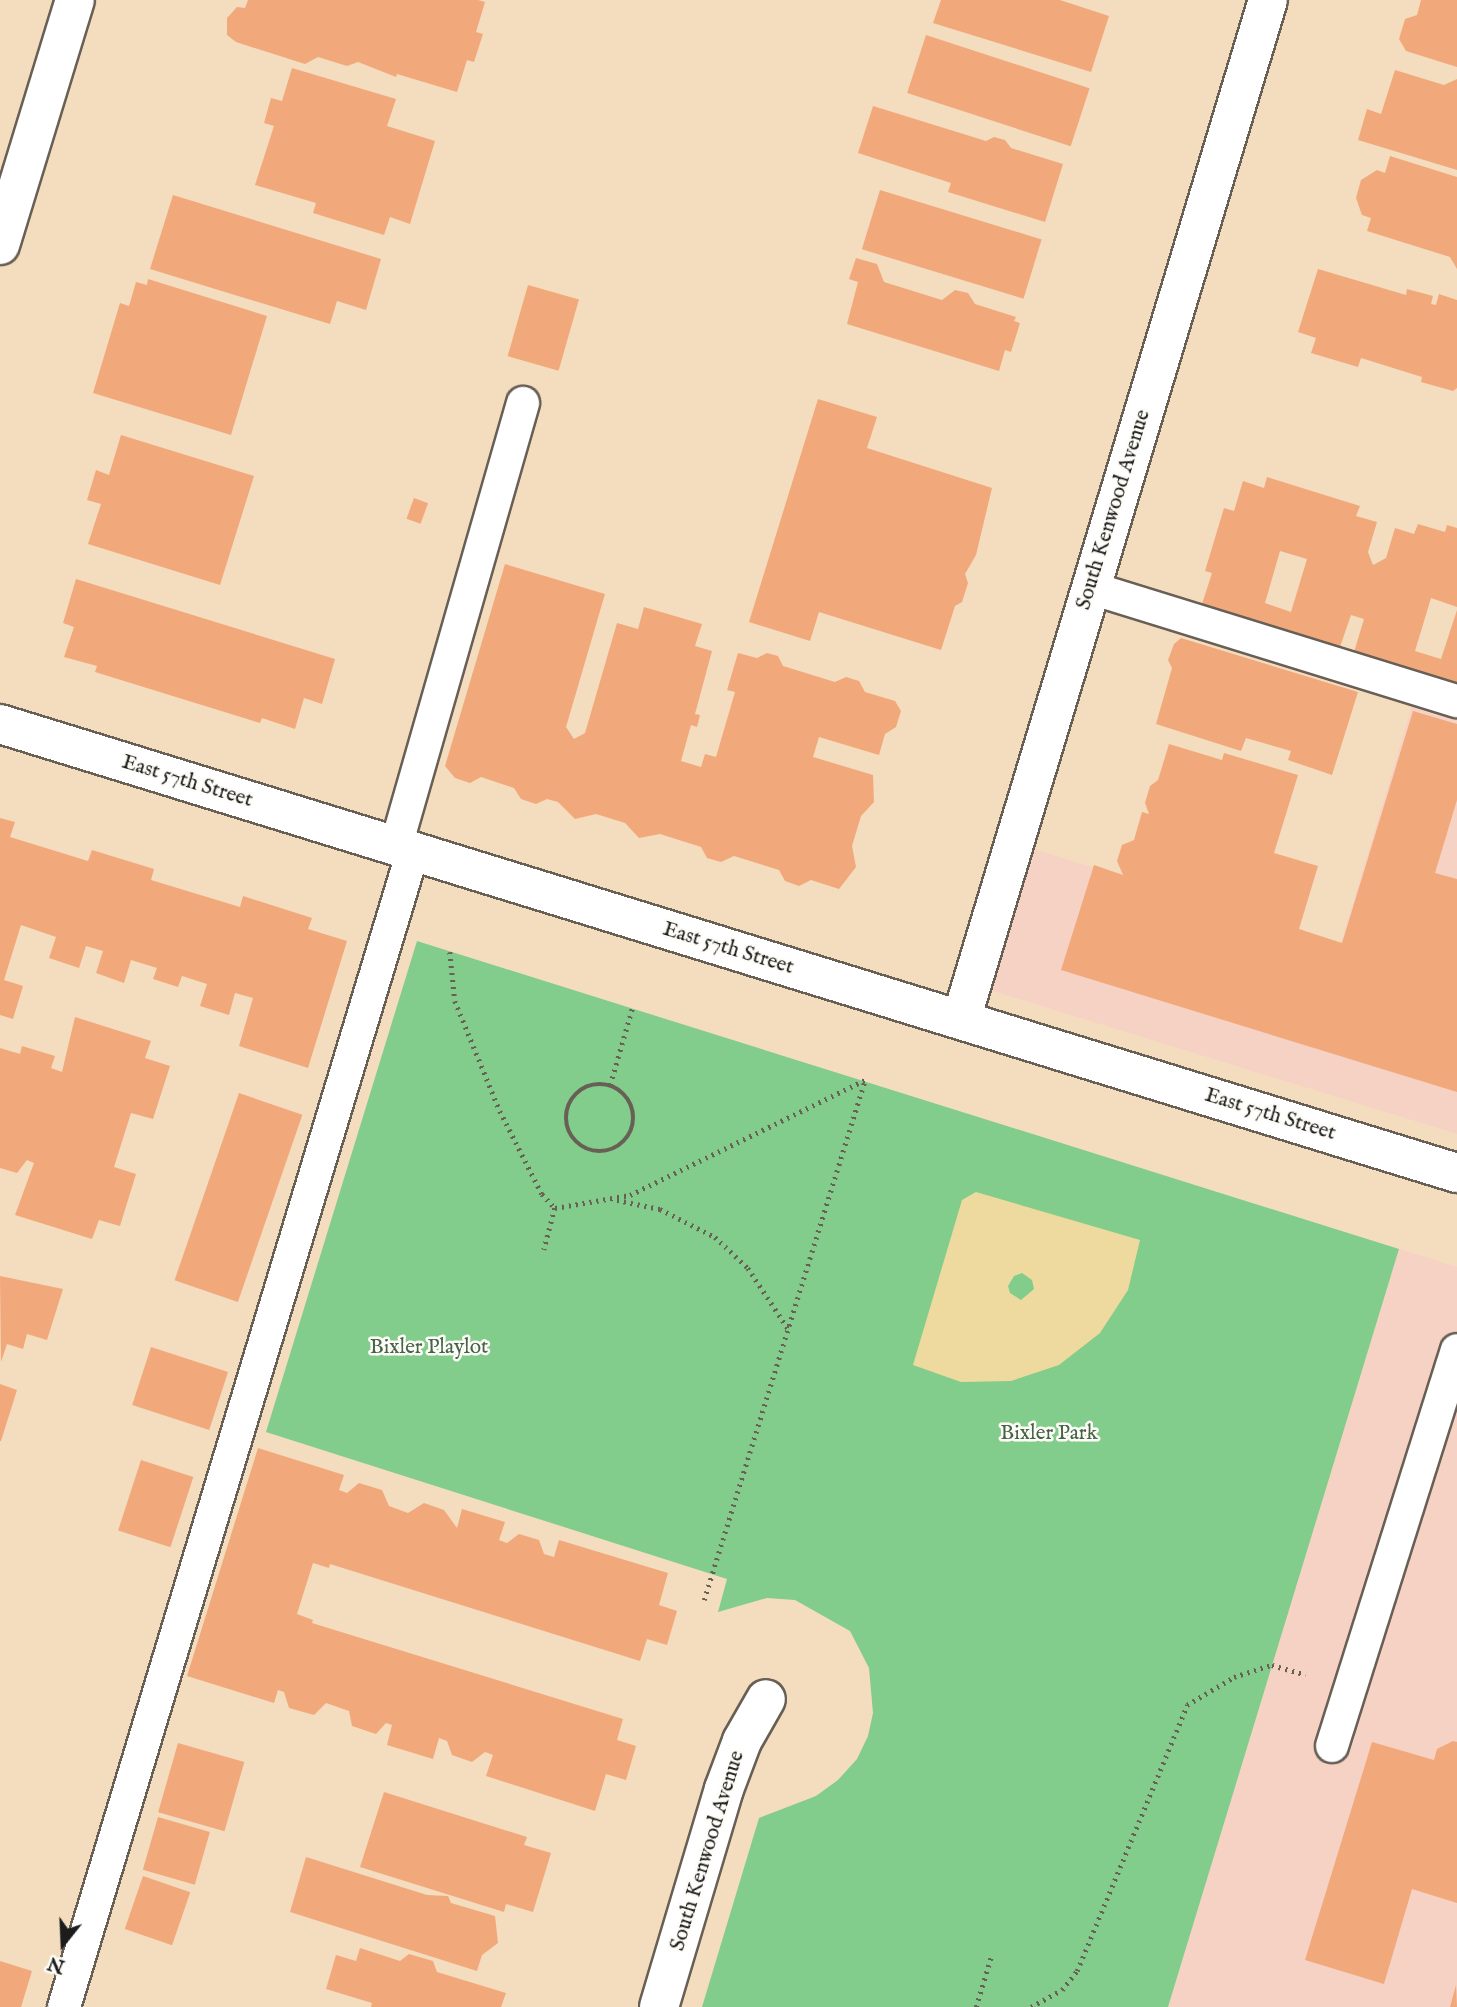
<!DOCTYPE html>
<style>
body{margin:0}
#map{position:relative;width:1457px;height:2007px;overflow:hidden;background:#f4dcbe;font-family:"IM FELL English",serif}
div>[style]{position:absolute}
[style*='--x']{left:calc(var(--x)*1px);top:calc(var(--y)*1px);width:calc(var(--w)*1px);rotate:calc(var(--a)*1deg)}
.built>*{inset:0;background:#f6d2c4}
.green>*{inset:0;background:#82cd8b}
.sand>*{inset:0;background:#eeda9e}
.building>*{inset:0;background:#f1a97c;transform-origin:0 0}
.path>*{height:4.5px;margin-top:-2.25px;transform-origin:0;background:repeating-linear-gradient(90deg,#685f55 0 2px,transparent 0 7px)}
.path>.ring{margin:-2.25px;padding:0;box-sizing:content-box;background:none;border:4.5px solid #685f55;border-radius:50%}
.roads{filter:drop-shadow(2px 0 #685f55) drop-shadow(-2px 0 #685f55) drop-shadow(0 2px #685f55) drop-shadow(0 -2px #685f55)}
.service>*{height:32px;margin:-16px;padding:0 16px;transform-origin:16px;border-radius:16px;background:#fff}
.minor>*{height:38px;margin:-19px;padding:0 19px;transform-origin:19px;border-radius:19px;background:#fff}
.tertiary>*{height:38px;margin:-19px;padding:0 19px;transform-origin:19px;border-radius:19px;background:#fff}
span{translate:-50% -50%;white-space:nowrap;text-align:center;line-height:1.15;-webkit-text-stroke:5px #fdfcf7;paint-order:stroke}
.street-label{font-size:21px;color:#1c1c1c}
.park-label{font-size:21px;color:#456348}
.north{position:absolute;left:28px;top:1909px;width:70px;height:70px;-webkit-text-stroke:5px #fdfcf7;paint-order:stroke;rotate:198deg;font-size:19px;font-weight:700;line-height:28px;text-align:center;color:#1c1c1c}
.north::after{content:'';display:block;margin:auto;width:24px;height:32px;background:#1c1c1c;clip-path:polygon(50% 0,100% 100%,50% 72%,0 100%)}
</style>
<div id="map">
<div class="built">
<i style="clip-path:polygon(1415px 696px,1457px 709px,1457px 1134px,980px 987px,1023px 846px,1341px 943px)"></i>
<i style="clip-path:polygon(1399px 1249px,1457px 1267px,1457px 2007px,1168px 2007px)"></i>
</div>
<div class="green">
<i style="clip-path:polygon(417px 941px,1399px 1249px,1168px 2007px,702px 2007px,759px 1818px,816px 1796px,838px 1780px,857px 1759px,868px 1736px,873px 1713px,869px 1668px,850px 1631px,795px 1600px,767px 1598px,718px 1612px,727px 1579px,266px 1432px)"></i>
</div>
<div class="sand">
<i style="clip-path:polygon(evenodd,976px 1192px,1140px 1240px,1128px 1290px,1100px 1333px,1059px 1365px,1011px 1381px,961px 1382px,913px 1365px,962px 1200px,976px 1192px,1022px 1273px,1032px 1280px,1034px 1289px,1021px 1300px,1010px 1293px,1008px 1286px,1014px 1276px,1022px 1273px)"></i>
</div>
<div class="building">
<i style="clip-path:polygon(248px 0,478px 0,485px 2px,476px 32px,483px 34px,474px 62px,467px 60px,457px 92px,397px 74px,396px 77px,358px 62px,347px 66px,318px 57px,305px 64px,236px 42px,227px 35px,227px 18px,237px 7px,245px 8px)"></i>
<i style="clip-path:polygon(941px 0,1060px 0,1109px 16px,1091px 72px,933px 23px)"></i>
<i style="clip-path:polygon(1421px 0,1457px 0,1457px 67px,1406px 51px,1399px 39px,1405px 19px,1417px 15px)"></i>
<i style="left:926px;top:35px;width:172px;height:61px;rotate:18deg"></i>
<i style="clip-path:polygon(292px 68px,396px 99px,387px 126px,435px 141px,410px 224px,390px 217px,384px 235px,313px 213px,316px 203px,255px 185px,274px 126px,264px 123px,271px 98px,282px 101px)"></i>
<i style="clip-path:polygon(1395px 70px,1444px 85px,1457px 79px,1457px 170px,1358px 140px,1367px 109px,1381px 114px)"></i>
<i style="clip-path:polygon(873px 106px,986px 141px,994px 137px,1005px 140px,1011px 148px,1063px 164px,1045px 222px,948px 192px,951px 183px,858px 153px)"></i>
<i style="clip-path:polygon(1390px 156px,1457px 177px,1457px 269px,1450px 257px,1367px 231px,1371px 218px,1362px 215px,1356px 198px,1361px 180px,1377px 170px,1385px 173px)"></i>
<i style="left:880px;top:190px;width:169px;height:62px;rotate:17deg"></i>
<i style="clip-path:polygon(173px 195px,381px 259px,366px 310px,337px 301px,330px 324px,150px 269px)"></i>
<i style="clip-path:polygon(856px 258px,877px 264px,884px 282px,942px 300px,955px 290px,968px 293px,975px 304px,1016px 317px,1014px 321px,1020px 323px,1011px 352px,1005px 350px,999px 371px,847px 324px,858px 282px,849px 279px)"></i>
<i style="clip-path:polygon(1318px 269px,1406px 295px,1407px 289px,1433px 296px,1431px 304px,1436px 305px,1439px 294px,1457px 300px,1457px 388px,1453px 391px,1421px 382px,1422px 377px,1361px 358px,1358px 367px,1311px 353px,1316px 338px,1298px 332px)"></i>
<i style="clip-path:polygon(148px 279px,267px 316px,231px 435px,93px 393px,120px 303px,129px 306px,136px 282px,147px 285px)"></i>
<i style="left:528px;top:285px;width:53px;height:74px;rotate:16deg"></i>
<i style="clip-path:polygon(818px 399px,877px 417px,867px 448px,992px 488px,976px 555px,965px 574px,968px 583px,962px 602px,955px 606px,941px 650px,819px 612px,810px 641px,749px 622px)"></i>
<i style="clip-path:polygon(121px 435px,254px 476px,220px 585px,88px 544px,101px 504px,87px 500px,96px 470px,109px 475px)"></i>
<i style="clip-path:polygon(evenodd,1267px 477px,1360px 506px,1356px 516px,1377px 522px,1368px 552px,1373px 565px,1386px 558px,1395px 528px,1414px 534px,1418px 524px,1445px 532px,1447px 525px,1457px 528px,1457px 607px,1431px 598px,1415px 651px,1441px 659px,1457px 610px,1457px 683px,1354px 652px,1364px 619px,1351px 615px,1340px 647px,1202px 604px,1212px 573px,1205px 571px,1224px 508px,1234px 511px,1243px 481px,1264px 488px,1267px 477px,1280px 551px,1307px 559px,1291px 612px,1265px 603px,1280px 551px)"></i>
<i style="left:414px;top:498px;width:15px;height:22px;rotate:20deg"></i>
<i style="clip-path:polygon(505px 564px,605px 594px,566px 727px,574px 739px,585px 733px,617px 623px,638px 629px,644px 607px,702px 624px,695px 646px,712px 651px,695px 714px,700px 715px,697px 727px,691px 725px,681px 761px,701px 767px,705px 754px,716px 757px,735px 692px,727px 690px,738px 653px,757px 658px,767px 653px,778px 656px,783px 666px,835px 682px,846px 677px,859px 681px,865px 692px,895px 701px,901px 711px,896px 727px,885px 734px,879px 755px,819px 737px,813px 757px,873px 775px,874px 802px,861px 816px,852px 846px,856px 867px,839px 889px,811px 880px,799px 886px,785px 881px,779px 870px,734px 856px,721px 862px,707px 858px,701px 847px,660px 834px,639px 838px,625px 823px,596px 814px,575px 819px,558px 802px,547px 799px,536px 804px,521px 799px,514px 788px,481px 777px,470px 783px,455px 778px,445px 766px)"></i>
<i style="clip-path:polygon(76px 579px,335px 659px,322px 704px,304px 698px,295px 729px,262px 718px,260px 723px,95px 672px,97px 666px,64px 657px,74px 627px,63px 623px)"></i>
<i style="clip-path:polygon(1181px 638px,1358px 692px,1332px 775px,1288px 760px,1291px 751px,1246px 738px,1241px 751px,1156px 724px,1172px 668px,1168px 660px,1174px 644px)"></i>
<i style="clip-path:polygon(1413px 711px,1457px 724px,1457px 800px,1435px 873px,1457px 879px,1457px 1092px,1061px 970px,1094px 865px,1123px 875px,1117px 861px,1122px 845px,1134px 840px,1142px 812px,1149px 814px,1145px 803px,1150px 786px,1158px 780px,1169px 744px,1222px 760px,1224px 753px,1298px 775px,1274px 853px,1318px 866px,1299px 929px,1342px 943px)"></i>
<i style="clip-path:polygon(0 818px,15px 822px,10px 837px,88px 861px,92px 850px,154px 869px,151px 880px,240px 907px,243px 896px,312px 918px,308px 929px,347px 941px,308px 1068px,239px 1046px,253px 998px,235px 993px,229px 1015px,200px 1006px,207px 984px,182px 976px,178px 987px,153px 979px,157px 968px,131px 960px,124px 983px,96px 973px,103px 951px,86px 946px,79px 968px,49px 958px,56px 937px,21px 925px,4px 980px,23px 986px,13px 1019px,0 1015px)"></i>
<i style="clip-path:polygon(75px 1017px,151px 1041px,145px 1058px,170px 1066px,153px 1119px,131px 1113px,114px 1167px,136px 1174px,120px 1226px,99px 1220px,92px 1239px,15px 1215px,34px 1163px,27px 1160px,17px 1173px,0 1168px,0 1048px,20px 1054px,22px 1046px,55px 1056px,51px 1068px,62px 1072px)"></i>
<i style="left:239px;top:1093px;width:67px;height:198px;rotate:19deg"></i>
<i style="clip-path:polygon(0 1276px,63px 1289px,47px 1340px,27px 1334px,23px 1349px,7px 1344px,1px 1362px)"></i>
<i style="left:151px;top:1347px;width:81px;height:61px;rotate:18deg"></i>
<i style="clip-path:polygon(0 1384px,17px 1390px,1px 1441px,0 1441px)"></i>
<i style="clip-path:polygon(258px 1448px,344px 1475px,339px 1490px,347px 1493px,359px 1483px,382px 1490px,389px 1506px,408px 1513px,424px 1503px,444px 1510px,457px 1528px,462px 1509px,505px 1522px,499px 1540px,507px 1543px,519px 1534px,539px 1540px,544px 1554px,554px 1557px,559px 1540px,668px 1573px,659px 1605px,677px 1611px,667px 1645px,647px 1639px,640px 1661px,330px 1564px,329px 1568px,313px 1563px,297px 1614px,313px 1620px,312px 1623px,623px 1719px,617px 1740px,636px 1746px,626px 1780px,606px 1774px,595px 1811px,486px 1776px,493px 1755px,485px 1752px,472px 1762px,452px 1755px,447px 1741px,439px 1738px,433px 1759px,387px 1745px,392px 1725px,386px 1723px,376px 1734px,352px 1726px,349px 1711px,326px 1703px,314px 1715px,289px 1708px,284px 1692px,278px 1690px,274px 1703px,187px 1676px)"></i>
<i style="left:141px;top:1460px;width:55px;height:74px;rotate:18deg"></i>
<i style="clip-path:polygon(1453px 1741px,1457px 1742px,1457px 1903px,1412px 1889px,1384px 1984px,1305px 1960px,1372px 1742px,1434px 1760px,1437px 1749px)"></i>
<i style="left:178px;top:1743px;width:69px;height:72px;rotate:16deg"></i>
<i style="clip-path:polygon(384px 1792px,527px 1837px,524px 1845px,551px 1853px,533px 1912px,506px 1904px,504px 1912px,360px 1867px)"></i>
<i style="left:158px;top:1817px;width:54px;height:55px;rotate:16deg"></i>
<i style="clip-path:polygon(306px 1857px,427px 1895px,448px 1896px,451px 1903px,495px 1916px,498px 1943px,482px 1955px,477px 1971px,290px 1912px)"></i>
<i style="left:143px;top:1876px;width:50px;height:56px;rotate:19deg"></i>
<i style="clip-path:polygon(360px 1948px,400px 1961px,409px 1954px,433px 1961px,437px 1972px,506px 1993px,501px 2007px,371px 2007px,372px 2003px,326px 1989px,336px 1955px,356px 1961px)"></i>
<i style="clip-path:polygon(0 1961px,32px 1971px,21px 2007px,0 2007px)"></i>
<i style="clip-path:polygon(1456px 1985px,1457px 2007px,1450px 2007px)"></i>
</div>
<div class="path">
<i style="--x:450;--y:952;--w:49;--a:84.2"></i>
<i style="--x:455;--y:1001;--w:119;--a:67.8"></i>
<i style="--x:500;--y:1111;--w:93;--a:63.2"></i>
<i style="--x:542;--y:1194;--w:19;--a:47"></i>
<i style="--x:555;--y:1208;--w:43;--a:104.7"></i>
<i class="ring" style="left:566px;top:1084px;width:63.5px;height:63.5px"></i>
<i style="--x:610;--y:1085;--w:79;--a:-73.9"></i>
<i style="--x:617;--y:1200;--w:44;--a:11.8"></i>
<i style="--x:660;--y:1209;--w:62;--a:27"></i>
<i style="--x:715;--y:1237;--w:45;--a:43.2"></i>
<i style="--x:748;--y:1268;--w:74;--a:56.5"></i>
<i style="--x:555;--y:1208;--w:76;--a:-9.8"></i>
<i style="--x:630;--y:1195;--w:262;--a:-26.1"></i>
<i style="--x:704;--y:1600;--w:544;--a:-72.8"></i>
<i style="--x:976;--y:2007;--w:52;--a:-73.3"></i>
<i style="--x:1031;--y:2007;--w:35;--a:-29"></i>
<i style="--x:1062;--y:1990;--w:24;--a:-52"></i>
<i style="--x:1077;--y:1971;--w:288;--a:-67.5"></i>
<i style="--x:1187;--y:1705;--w:55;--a:-30.8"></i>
<i style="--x:1234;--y:1677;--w:40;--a:-18"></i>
<i style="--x:1272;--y:1665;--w:35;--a:16"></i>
</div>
<div class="roads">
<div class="service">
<i style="--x:1091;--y:588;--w:383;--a:17.2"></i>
<i style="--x:396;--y:846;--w:461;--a:-74"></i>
<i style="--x:1332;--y:1746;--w:415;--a:-72.5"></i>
<i style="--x:64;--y:2007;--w:1208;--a:-73.2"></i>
</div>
<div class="minor">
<i style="--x:0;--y:245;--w:256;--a:-73"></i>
<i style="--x:961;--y:1020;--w:1065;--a:-73.25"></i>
<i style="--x:659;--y:2007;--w:227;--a:-73.4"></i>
<i style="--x:724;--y:1789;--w:51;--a:-69.4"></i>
<i style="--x:742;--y:1741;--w:48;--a:-60.3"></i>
</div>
<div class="tertiary">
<i style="--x:0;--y:724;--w:1525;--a:17.13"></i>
</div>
</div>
<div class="street-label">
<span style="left:1114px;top:510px;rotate:-73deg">South Kenwood Avenue</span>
<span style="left:187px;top:782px;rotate:17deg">East 57th Street</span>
<span style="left:728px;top:949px;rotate:17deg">East 57th Street</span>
<span style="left:1270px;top:1115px;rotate:17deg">East 57th Street</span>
<span style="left:708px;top:1851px;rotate:-73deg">South Kenwood Avenue</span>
</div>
<div class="park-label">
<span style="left:429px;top:1348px">Bixler Playlot</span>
<span style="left:1049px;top:1434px">Bixler Park</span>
</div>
<div class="north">N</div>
</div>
